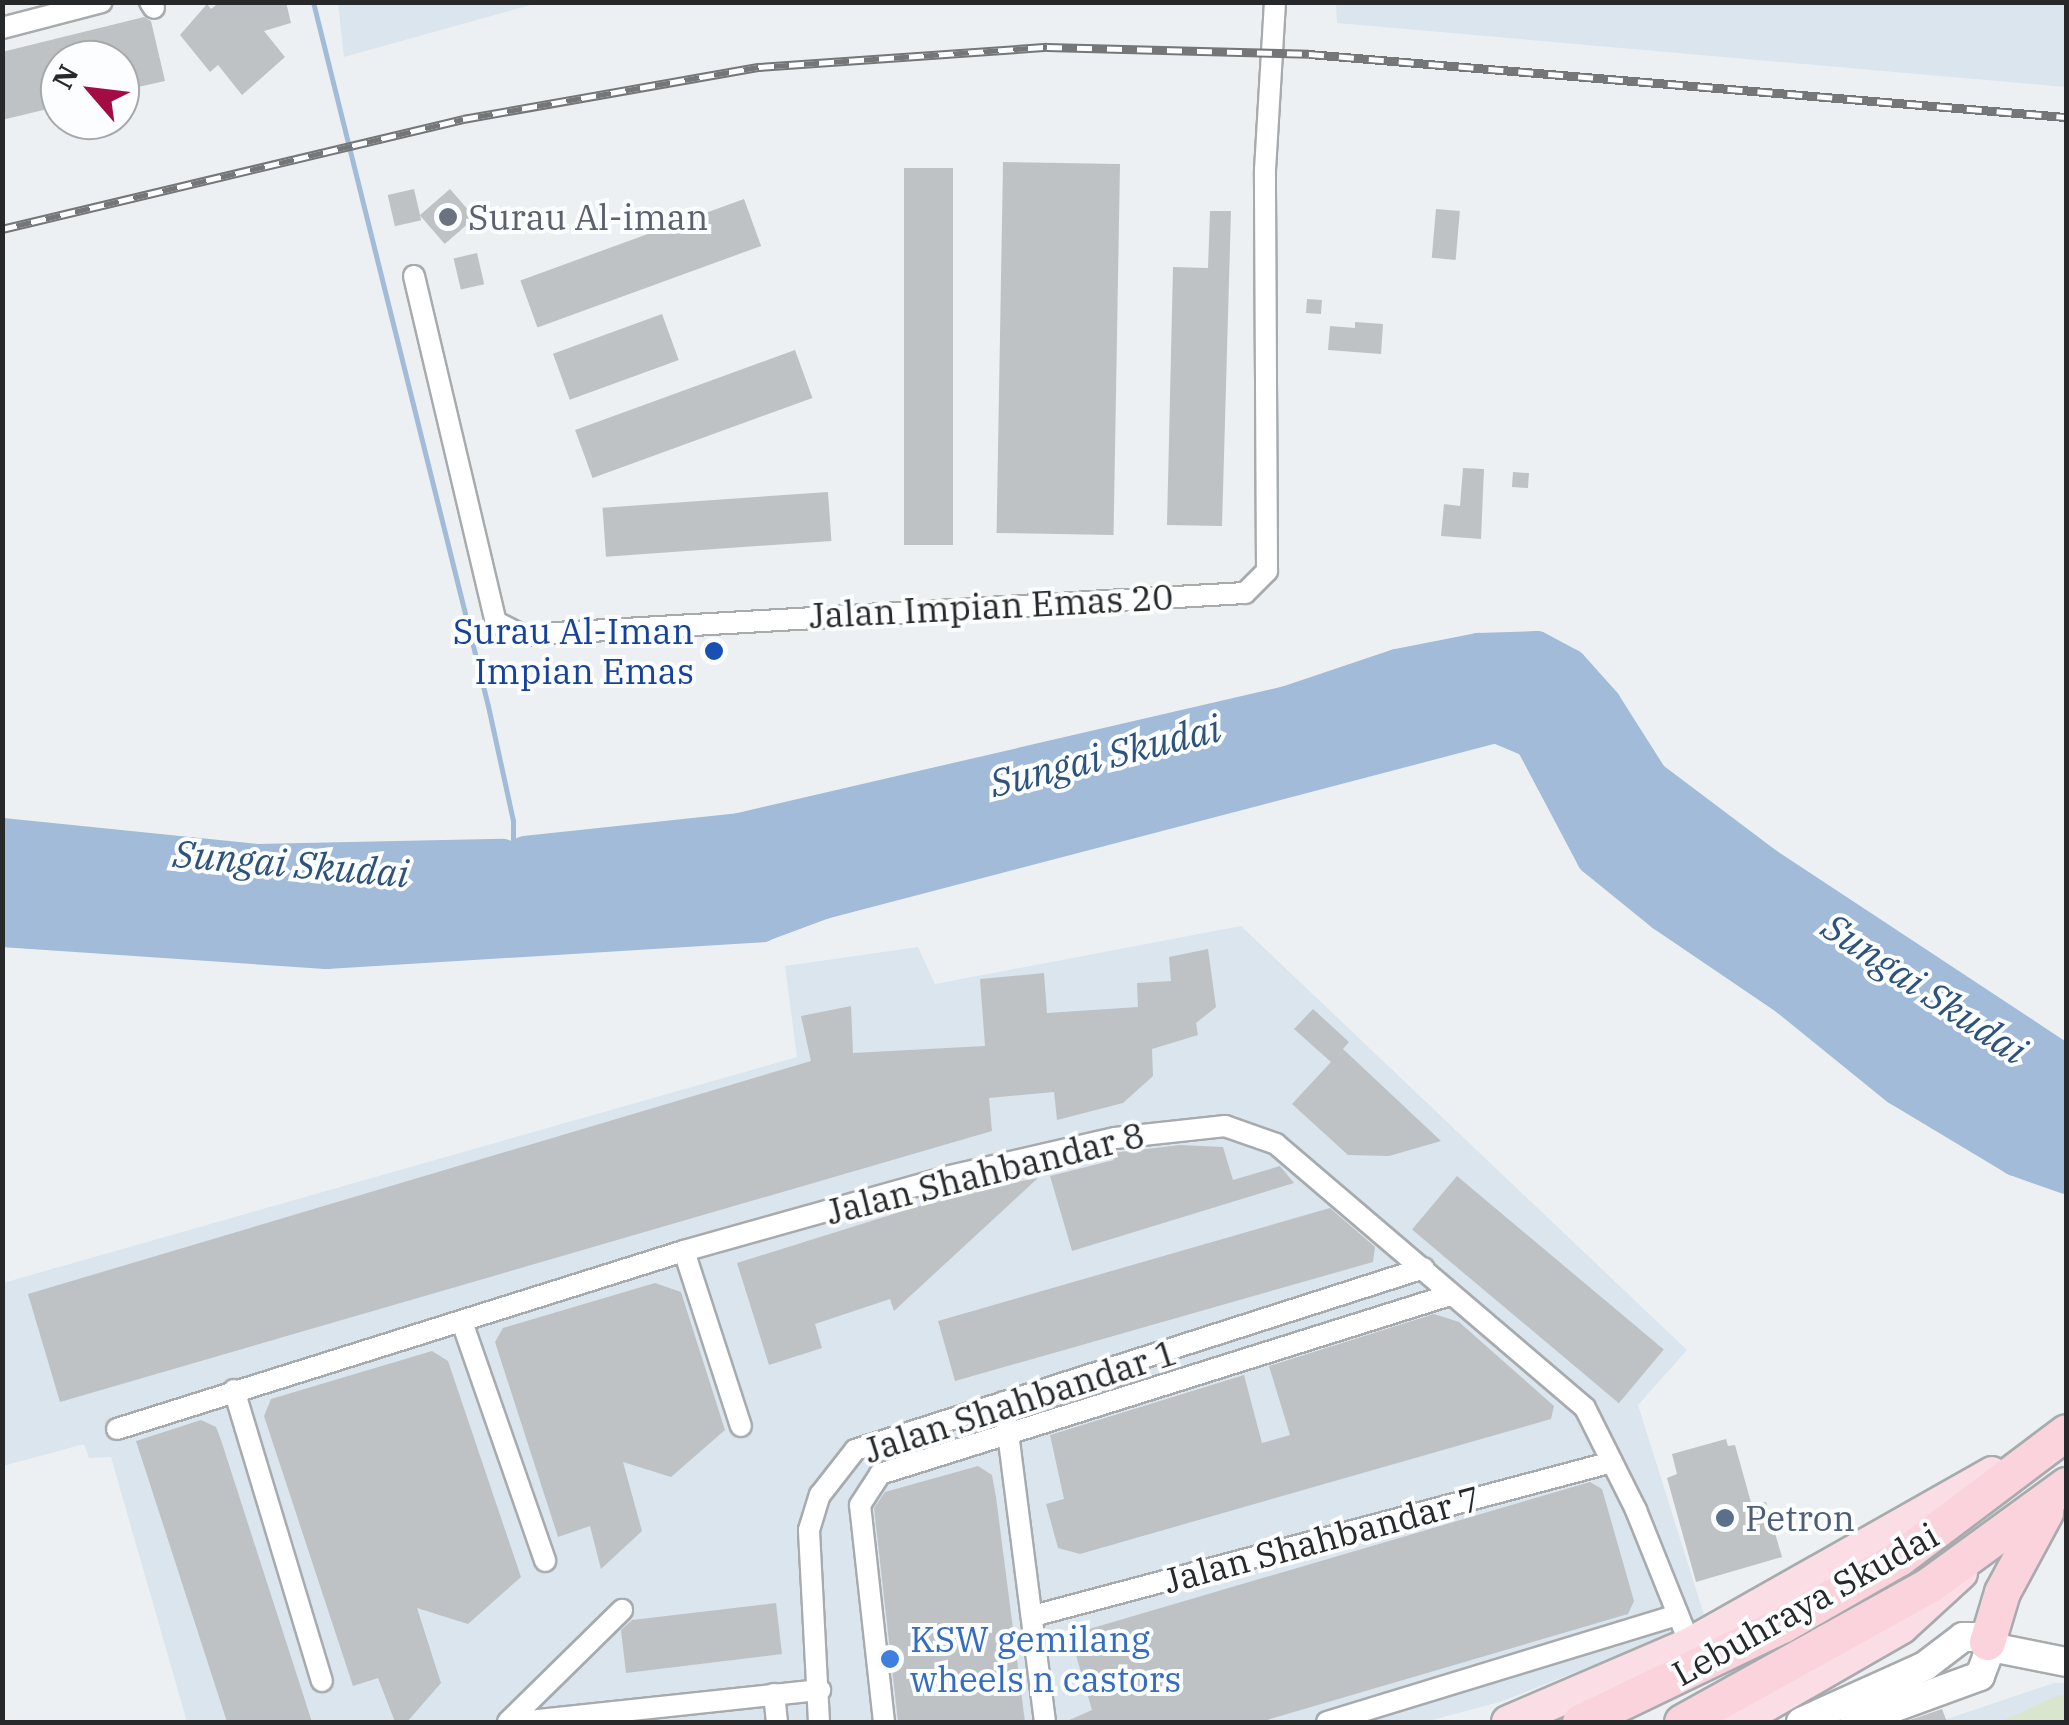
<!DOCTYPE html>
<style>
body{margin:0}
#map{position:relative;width:2069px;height:1725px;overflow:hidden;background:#ecf0f3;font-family:"IBM Plex Serif",serif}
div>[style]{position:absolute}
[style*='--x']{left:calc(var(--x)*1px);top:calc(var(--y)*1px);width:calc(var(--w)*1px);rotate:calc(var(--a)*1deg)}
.built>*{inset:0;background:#dbe5ee}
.green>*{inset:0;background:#dae5ce}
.water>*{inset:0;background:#a1bbd8}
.stream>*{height:5px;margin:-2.5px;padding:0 2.5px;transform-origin:2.5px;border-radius:2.5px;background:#a1bbd8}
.river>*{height:32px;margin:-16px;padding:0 16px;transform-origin:16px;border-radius:16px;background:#a1bbd8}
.building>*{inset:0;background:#bec2c5;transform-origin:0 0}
.roads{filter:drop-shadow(2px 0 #a7abae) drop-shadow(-2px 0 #a7abae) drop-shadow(0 2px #a7abae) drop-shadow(0 -2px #a7abae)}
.minor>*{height:20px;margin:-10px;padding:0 10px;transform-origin:10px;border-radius:10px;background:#fff}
.tertiary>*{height:28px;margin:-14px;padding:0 14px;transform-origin:14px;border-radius:14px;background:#fff}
.primary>*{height:32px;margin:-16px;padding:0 16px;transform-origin:16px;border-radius:16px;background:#fbdee5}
.trunk>*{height:35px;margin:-17.5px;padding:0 17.5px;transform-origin:17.5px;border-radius:17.5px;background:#fad3dc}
.rail>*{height:9px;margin-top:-4.5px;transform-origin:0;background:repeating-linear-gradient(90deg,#fbfdff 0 15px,#747678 0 30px);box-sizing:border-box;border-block:2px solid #747678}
.dots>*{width:28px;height:28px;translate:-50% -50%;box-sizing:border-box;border:5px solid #fbfdff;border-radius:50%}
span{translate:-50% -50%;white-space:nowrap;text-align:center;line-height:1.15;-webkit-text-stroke:8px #fbfdff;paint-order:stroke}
.worship-label{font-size:35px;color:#5b616d}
.left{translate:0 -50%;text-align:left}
.street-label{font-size:35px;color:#272829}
.transit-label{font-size:35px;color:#164399}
.right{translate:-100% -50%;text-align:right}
.service-label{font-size:35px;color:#4e5e75}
.shop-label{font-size:35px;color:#366cbe}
.water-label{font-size:38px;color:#2d527b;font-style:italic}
.frame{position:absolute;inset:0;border:5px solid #272829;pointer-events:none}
.north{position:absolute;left:40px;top:40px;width:100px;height:100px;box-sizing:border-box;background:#fbfdff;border:2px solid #a6a8a9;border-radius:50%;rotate:298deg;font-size:28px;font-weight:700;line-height:40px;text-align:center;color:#272829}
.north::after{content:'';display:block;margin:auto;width:35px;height:45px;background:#a40c46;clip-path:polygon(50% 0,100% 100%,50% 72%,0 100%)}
</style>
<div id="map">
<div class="built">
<i style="clip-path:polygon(338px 3px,338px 2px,538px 3px,344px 57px)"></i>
<i style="clip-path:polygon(1336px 3px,2066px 3px,2066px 87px,1337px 23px)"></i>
<i style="clip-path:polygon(1241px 926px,1687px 1350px,1638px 1405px,1706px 1621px,1500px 1702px,1425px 1722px,187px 1722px,111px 1457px,89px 1458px,84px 1444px,3px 1466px,3px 1283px,797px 1057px,785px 966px,918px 947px,935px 984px)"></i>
<i style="clip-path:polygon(2054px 1683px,2066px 1683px,2066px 1722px,1938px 1722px)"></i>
</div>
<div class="green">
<i style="clip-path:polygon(2059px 1695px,2066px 1695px,2066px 1722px,2000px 1722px)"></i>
</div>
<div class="water">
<i style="clip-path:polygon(1537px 647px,1571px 665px,1605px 703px,1652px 778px,1766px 863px,2066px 1061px,2066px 1178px,2015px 1160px,1897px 1089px,1787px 1000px,1662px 915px,1593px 859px,1531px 742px,1497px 727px,825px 903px,762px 926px,326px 953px,3px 931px,3px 834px,257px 860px,503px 855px,739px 829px,1287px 703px,1397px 665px,1478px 649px)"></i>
</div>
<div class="stream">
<i style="--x:313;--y:2;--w:725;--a:76.04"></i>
<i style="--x:488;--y:706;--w:118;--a:77.7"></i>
<i style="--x:513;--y:821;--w:40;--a:90"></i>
</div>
<div class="river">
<i style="--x:2;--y:834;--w:256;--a:5.8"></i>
<i style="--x:257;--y:860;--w:246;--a:-1.2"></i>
<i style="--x:525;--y:852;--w:215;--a:-6.1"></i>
<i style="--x:739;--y:829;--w:563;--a:-13.05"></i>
<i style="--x:1287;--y:702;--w:116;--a:-18.6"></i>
<i style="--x:1397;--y:665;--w:83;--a:-11.2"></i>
<i style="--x:1478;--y:649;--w:59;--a:-1.9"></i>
<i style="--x:1537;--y:647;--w:38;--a:28"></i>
<i style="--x:1571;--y:665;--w:51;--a:48.2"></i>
<i style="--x:1605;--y:703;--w:88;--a:57.6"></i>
<i style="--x:1652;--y:777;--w:143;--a:37"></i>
<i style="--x:1766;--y:863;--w:359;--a:33.4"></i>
<i style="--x:2;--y:931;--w:325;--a:3.9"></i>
<i style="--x:326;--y:953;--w:437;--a:-3.5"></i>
<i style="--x:762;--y:926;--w:66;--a:-20.4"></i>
<i style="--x:824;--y:903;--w:695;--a:-14.68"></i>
<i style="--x:1496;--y:727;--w:38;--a:23"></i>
<i style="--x:1531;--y:742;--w:132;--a:62.1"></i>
<i style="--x:1593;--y:859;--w:89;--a:39.1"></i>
<i style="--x:1662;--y:915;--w:151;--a:34.2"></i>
<i style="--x:1787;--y:1000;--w:141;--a:39"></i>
<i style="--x:1897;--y:1089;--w:138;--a:31"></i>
<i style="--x:2015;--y:1160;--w:54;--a:19.4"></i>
</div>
<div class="building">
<i style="clip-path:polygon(220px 2px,286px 2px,291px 23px,264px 31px,285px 57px,242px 95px,218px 65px,210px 72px,180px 35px,207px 4px,211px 9px)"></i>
<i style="clip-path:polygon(144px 17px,151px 21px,165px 81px,120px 91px,120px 60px,60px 60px,60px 106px,2px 120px,2px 52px)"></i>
<i style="left:1120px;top:164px;width:371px;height:117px;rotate:91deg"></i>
<i style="left:904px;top:168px;width:49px;height:377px"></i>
<i style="left:414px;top:189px;width:32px;height:27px;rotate:77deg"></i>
<i style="left:450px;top:189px;width:38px;height:40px;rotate:49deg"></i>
<i style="left:744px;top:199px;width:50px;height:238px;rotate:70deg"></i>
<i style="left:1436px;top:209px;width:24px;height:49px;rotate:5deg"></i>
<i style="clip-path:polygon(1210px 211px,1231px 211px,1222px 526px,1167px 525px,1173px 267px,1208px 268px)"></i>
<i style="left:477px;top:253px;width:32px;height:24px;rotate:77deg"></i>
<i style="left:1307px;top:299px;width:15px;height:14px;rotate:4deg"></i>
<i style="left:662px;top:314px;width:49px;height:116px;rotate:70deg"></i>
<i style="clip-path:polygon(1355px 322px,1383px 324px,1381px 354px,1328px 350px,1330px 326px,1355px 328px)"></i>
<i style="left:795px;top:350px;width:51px;height:234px;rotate:70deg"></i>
<i style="clip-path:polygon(1463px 468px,1484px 469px,1481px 539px,1441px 536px,1444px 504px,1460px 506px)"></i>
<i style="left:1513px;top:472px;width:16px;height:15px;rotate:4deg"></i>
<i style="left:828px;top:492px;width:49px;height:226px;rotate:86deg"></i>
<i style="clip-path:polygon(1208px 949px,1216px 1007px,1196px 1023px,1198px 1035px,1152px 1049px,1153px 1076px,1123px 1103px,1057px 1120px,1054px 1092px,989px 1098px,992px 1131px,60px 1402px,28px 1294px,811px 1061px,801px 1016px,851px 1006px,853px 1053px,985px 1046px,980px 979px,1044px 973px,1047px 1013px,1138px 1007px,1137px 983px,1171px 981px,1169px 957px)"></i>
<i style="clip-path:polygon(1313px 1009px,1349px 1042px,1343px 1049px,1441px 1141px,1389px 1156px,1348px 1155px,1292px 1104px,1331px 1062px,1294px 1029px)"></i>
<i style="clip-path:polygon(1180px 1145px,1223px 1147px,1233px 1180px,1280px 1166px,1294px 1183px,1072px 1251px,1050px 1176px,1114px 1160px,1112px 1153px)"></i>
<i style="left:1457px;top:1176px;width:270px;height:70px;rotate:40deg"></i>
<i style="clip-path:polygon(1038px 1178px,894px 1311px,890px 1299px,815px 1324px,822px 1348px,769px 1365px,737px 1263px,970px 1190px)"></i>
<i style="clip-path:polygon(1330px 1208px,1375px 1247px,1373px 1262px,955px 1381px,938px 1321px)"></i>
<i style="clip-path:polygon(655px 1283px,681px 1292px,725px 1430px,671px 1477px,623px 1462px,642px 1531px,601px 1569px,590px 1526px,558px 1537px,495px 1342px,503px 1328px)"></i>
<i style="clip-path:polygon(1434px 1314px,1459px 1322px,1554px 1406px,1551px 1419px,1080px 1554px,1058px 1548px,1046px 1504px,1064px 1499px,1050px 1435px,1244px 1375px,1262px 1443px,1290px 1435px,1269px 1366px)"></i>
<i style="clip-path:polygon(432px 1351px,448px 1361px,521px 1577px,468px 1624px,417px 1608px,441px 1683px,407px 1722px,395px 1722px,378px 1678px,353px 1686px,264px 1416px,271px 1399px)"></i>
<i style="clip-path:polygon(201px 1420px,216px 1427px,221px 1440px,312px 1722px,227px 1722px,136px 1441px)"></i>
<i style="clip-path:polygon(1726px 1439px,1728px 1446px,1735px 1445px,1752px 1506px,1766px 1502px,1782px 1557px,1696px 1582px,1667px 1478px,1677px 1474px,1672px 1454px)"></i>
<i style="clip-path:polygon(978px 1466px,992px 1475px,996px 1497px,1025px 1722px,898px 1722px,874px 1508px,885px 1492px)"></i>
<i style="clip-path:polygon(1590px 1482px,1602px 1489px,1634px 1601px,1628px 1614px,1260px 1722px,1065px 1722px,1092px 1710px,1073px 1645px,1079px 1632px)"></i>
<i style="clip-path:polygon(776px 1603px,782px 1654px,626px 1673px,621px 1630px,632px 1620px)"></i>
<i style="clip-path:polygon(1942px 1709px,1947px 1722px,1904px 1722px)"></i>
</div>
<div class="roads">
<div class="minor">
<i style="--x:150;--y:2;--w:7;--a:56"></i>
<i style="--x:2;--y:28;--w:103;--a:-14.6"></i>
<i style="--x:414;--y:276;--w:356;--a:76.7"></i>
<i style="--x:496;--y:622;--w:28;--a:27"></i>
<i style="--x:521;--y:635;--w:725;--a:-3.32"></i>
<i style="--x:1245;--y:593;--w:31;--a:-45"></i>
<i style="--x:1267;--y:571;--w:401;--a:-90.3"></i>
<i style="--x:1265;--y:170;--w:168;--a:-86.6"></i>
<i style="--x:684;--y:1251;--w:184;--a:72"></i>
<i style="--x:462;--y:1322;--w:253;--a:70.8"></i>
<i style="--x:234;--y:1390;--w:304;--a:73.2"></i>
<i style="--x:1004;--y:1402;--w:323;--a:82.7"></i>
<i style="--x:117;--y:1429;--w:594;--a:-17.43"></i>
<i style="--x:684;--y:1251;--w:276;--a:-15.7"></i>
<i style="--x:950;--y:1176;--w:169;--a:-13"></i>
<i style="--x:1115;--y:1138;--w:111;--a:-6.2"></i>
<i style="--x:1225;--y:1126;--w:54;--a:19.4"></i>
<i style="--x:1276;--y:1144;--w:406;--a:40.5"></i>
<i style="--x:1585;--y:1408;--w:114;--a:63.4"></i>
<i style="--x:1636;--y:1510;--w:144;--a:68.1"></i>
<i style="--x:1033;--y:1616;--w:599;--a:-14.89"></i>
<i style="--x:774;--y:1694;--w:28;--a:84"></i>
<i style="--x:508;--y:1722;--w:160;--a:-44.5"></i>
<i style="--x:520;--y:1722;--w:302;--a:-6.1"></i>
<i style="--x:819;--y:1722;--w:192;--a:-93"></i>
<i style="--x:809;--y:1530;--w:37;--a:-73"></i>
<i style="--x:820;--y:1495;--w:57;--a:-52.1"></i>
<i style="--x:855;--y:1450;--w:597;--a:-17.74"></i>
<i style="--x:884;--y:1722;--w:218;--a:-96.3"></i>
<i style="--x:860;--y:1505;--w:37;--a:-57"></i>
<i style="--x:880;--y:1474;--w:594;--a:-17.43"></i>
<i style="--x:1327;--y:1722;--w:367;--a:-17"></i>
</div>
<div class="tertiary">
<i style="--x:1991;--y:1647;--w:76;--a:11.3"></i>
<i style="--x:1801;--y:1722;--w:136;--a:-24.3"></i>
<i style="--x:1925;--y:1666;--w:48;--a:-37.3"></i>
<i style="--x:1963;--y:1637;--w:17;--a:0"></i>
<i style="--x:1980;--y:1637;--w:15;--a:42"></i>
<i style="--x:1991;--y:1647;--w:31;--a:111"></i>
<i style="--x:1980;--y:1676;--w:134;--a:159.9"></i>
</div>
<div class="primary">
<i style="--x:1508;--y:1722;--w:198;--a:-23.2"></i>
<i style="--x:1690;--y:1644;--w:347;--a:-29.5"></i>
<i style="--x:1737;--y:1722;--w:190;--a:-29.9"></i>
<i style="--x:1902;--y:1627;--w:80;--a:-42.5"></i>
</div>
<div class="trunk">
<i style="--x:1987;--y:1642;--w:52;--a:-73.3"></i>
<i style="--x:2002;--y:1592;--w:91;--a:-61.7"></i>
<i style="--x:1580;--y:1722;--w:224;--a:-25.7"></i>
<i style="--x:1782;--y:1625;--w:135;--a:-29.8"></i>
<i style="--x:1899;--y:1558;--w:209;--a:-37"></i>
<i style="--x:1682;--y:1722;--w:282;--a:-29"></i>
<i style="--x:1929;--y:1585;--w:170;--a:-36.1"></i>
</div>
</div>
<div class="rail">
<i style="--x:2;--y:229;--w:474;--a:-13.4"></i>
<i style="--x:463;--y:119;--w:301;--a:-10"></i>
<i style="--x:759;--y:67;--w:289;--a:-4"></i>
<i style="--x:1047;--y:47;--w:262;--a:1.5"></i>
<i style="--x:1309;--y:54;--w:760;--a:4.76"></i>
</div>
<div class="dots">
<i style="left:448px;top:217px;background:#6b7280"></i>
<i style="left:714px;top:651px;background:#1a4fb4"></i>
<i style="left:1725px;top:1518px;background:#5c6f8a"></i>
<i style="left:890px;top:1659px;background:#3f7fe0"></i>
</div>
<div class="worship-label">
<span class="left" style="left:468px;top:217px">Surau Al-iman</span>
</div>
<div class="street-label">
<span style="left:991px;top:606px;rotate:-3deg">Jalan Impian Emas 20</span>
<span style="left:985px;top:1173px;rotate:-14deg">Jalan Shahbandar 8</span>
<span style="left:1020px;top:1401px;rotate:-18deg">Jalan Shahbandar 1</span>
<span style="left:1322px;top:1539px;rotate:-15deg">Jalan Shahbandar 7</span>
<span style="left:1805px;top:1604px;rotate:-29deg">Lebuhraya Skudai</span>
</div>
<div class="transit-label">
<span class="right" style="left:694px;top:651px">Surau Al-Iman<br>Impian Emas</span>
</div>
<div class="service-label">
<span class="left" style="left:1745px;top:1518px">Petron</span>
</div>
<div class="shop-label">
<span class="left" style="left:910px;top:1659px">KSW gemilang<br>wheels n castors</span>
</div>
<div class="water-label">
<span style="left:1105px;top:755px;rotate:-14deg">Sungai Skudai</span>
<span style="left:291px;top:863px;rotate:5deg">Sungai Skudai</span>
<span style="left:1925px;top:988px;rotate:34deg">Sungai Skudai</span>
</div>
<div class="frame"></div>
<div class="north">N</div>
</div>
